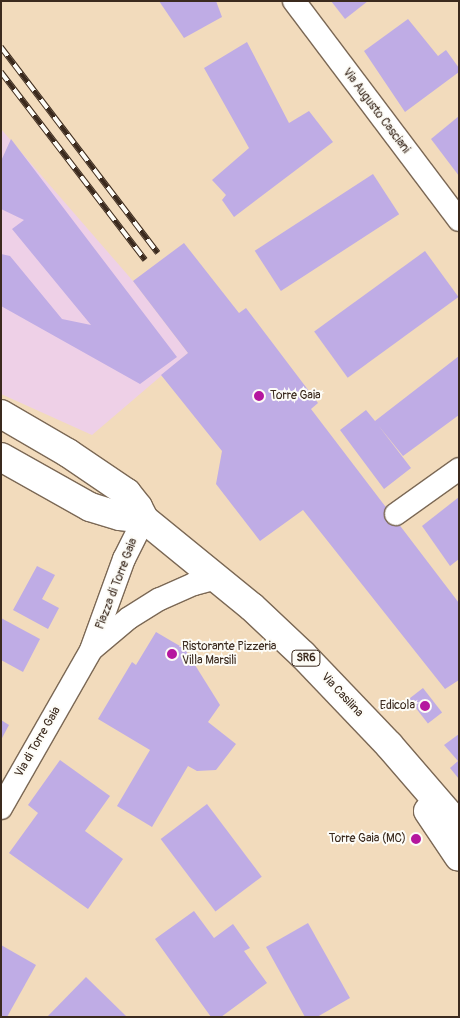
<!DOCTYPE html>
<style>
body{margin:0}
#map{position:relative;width:460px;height:1018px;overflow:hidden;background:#f2dbbc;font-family:Pangolin,sans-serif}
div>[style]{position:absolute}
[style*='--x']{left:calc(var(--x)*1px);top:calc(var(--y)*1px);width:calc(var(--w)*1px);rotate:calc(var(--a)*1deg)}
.built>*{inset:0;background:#eed0e7}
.building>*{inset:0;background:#bface5;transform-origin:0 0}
.roads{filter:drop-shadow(1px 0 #7b6855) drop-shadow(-1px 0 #7b6855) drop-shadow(0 1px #7b6855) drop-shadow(0 -1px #7b6855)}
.street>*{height:22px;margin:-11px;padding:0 11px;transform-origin:11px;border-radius:11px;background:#fff}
.primary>*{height:28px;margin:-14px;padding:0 14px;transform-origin:14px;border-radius:14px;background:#fff}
.rail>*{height:5.5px;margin-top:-2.75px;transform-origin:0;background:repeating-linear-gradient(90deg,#fdfcf7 0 11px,#3b2a1e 0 22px);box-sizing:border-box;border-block:1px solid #3b2a1e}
.dots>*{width:14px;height:14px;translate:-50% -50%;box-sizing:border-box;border:2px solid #fdfcf7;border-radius:50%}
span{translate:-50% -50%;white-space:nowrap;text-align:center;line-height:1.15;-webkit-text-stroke:4px #fdfcf7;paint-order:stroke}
.shield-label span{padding:1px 4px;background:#fdfcf7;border:1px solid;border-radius:4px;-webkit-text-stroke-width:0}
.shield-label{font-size:11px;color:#3b2a1e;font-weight:700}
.street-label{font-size:12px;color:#3b2a1e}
.poi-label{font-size:12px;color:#3b2a1e}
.left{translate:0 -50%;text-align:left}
.right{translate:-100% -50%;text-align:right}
.frame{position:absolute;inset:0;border:2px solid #3b2a1e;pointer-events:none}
</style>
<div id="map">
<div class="built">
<i style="clip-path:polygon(1px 129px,133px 281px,188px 353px,92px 435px,1px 394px)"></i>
</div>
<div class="building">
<i style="clip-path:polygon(159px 1px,216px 1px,222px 17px,184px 38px)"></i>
<i style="clip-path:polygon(331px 1px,368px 1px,345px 19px)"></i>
<i style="clip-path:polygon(408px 19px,438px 56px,446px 50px,459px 68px,459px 72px,405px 112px,364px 51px)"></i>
<i style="clip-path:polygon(247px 42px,289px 123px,309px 111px,333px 142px,234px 217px,222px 200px,226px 195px,212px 180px,249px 148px,204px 68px)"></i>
<i style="clip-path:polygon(459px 116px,459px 176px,431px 139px)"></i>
<i style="clip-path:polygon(11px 139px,177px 357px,140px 384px,1px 306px,1px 254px,10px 256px,62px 319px,91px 325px,12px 229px,24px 220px,1px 209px,1px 161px)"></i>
<i style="left:373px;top:174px;width:48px;height:141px;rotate:57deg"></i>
<i style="clip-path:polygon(184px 243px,239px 313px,246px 308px,318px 403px,311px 409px,459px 603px,459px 680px,445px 689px,303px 510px,260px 541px,216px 484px,222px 451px,161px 375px,188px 353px,133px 281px)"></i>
<i style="left:425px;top:251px;width:57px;height:137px;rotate:54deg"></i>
<i style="clip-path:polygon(459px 356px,459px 415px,403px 456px,378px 425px,411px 468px,384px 489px,340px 430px,366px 410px,375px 421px)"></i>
<i style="clip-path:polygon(459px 497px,459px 559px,450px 566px,422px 526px)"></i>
<i style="clip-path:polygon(37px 566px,55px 575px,42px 599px,59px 608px,48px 629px,13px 610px)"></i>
<i style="clip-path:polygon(1px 618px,40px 639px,23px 672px,1px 660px)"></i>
<i style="clip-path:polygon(156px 632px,185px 649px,220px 705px,208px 722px,236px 744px,216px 770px,197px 771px,188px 766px,152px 827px,117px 806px,150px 750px,98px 719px,132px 662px,136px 665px)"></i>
<i style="left:423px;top:688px;width:31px;height:18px;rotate:52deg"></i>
<i style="clip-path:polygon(1px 720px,9px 725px,1px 740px)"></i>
<i style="clip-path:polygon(459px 734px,459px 779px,450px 768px,458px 761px,444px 745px)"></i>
<i style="clip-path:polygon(60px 760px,110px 796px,85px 831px,123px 859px,88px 909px,9px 853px,38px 813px,28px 805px)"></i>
<i style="left:207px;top:804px;width:91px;height:58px;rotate:53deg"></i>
<i style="clip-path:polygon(194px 911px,214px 938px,233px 924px,250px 948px,244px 951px,267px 983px,221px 1017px,211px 1017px,155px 939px)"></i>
<i style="clip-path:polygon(308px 923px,350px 998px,317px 1017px,305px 1017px,266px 947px)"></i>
<i style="clip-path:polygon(1px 945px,36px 965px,7px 1017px,1px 1017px)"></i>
<i style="clip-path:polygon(86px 977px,127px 1017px,47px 1017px)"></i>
</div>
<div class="roads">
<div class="street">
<i style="--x:294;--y:1;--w:274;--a:53"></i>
<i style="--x:396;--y:514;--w:77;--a:-35.5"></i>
<i style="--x:92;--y:649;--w:48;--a:-40"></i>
<i style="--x:129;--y:618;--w:36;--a:-32"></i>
<i style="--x:160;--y:599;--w:37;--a:-24"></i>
<i style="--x:194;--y:584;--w:24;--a:-15"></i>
<i style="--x:1;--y:808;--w:182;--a:-60.3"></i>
<i style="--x:91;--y:650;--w:97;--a:-70.1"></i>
<i style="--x:124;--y:559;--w:45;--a:-63.4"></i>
</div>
<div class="primary">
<i style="--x:1;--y:414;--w:78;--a:30.2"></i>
<i style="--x:68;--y:453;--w:71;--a:34.1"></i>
<i style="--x:127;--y:493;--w:18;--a:52"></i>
<i style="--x:138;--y:507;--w:13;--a:63"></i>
<i style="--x:144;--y:519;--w:139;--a:39.2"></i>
<i style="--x:252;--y:607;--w:70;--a:43.3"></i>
<i style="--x:303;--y:655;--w:124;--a:46.3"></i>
<i style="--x:389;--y:745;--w:107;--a:49.2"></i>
<i style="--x:1;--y:457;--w:102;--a:29.3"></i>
<i style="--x:90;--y:507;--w:31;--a:17"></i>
<i style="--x:120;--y:516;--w:24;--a:7"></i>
<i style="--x:428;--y:811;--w:55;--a:56"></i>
</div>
</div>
<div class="rail">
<i style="--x:1;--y:47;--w:259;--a:52.7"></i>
<i style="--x:1;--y:72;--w:237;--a:52.5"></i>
</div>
<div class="dots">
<i style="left:259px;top:396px;background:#b5179e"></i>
<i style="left:172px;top:654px;background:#b5179e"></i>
<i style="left:425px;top:706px;background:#b5179e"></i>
<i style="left:416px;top:839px;background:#b5179e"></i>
</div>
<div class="shield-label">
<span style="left:306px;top:658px">SR6</span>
</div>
<div class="street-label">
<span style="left:376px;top:111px;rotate:53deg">Via Augusto Casciani</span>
<span style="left:117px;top:584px;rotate:-69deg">Piazza di Torre Gaia</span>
<span style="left:342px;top:695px;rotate:47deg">Via Casilina</span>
<span style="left:38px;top:742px;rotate:-60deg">Via di Torre Gaia</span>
</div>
<div class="poi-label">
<span class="left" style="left:270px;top:396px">Torre Gaia</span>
<span class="left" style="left:182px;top:654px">Ristorante Pizzeria<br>Villa Marsili</span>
<span class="right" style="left:415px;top:706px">Edicola</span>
<span class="right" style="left:406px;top:839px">Torre Gaia (MC)</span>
</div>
<div class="frame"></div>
</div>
